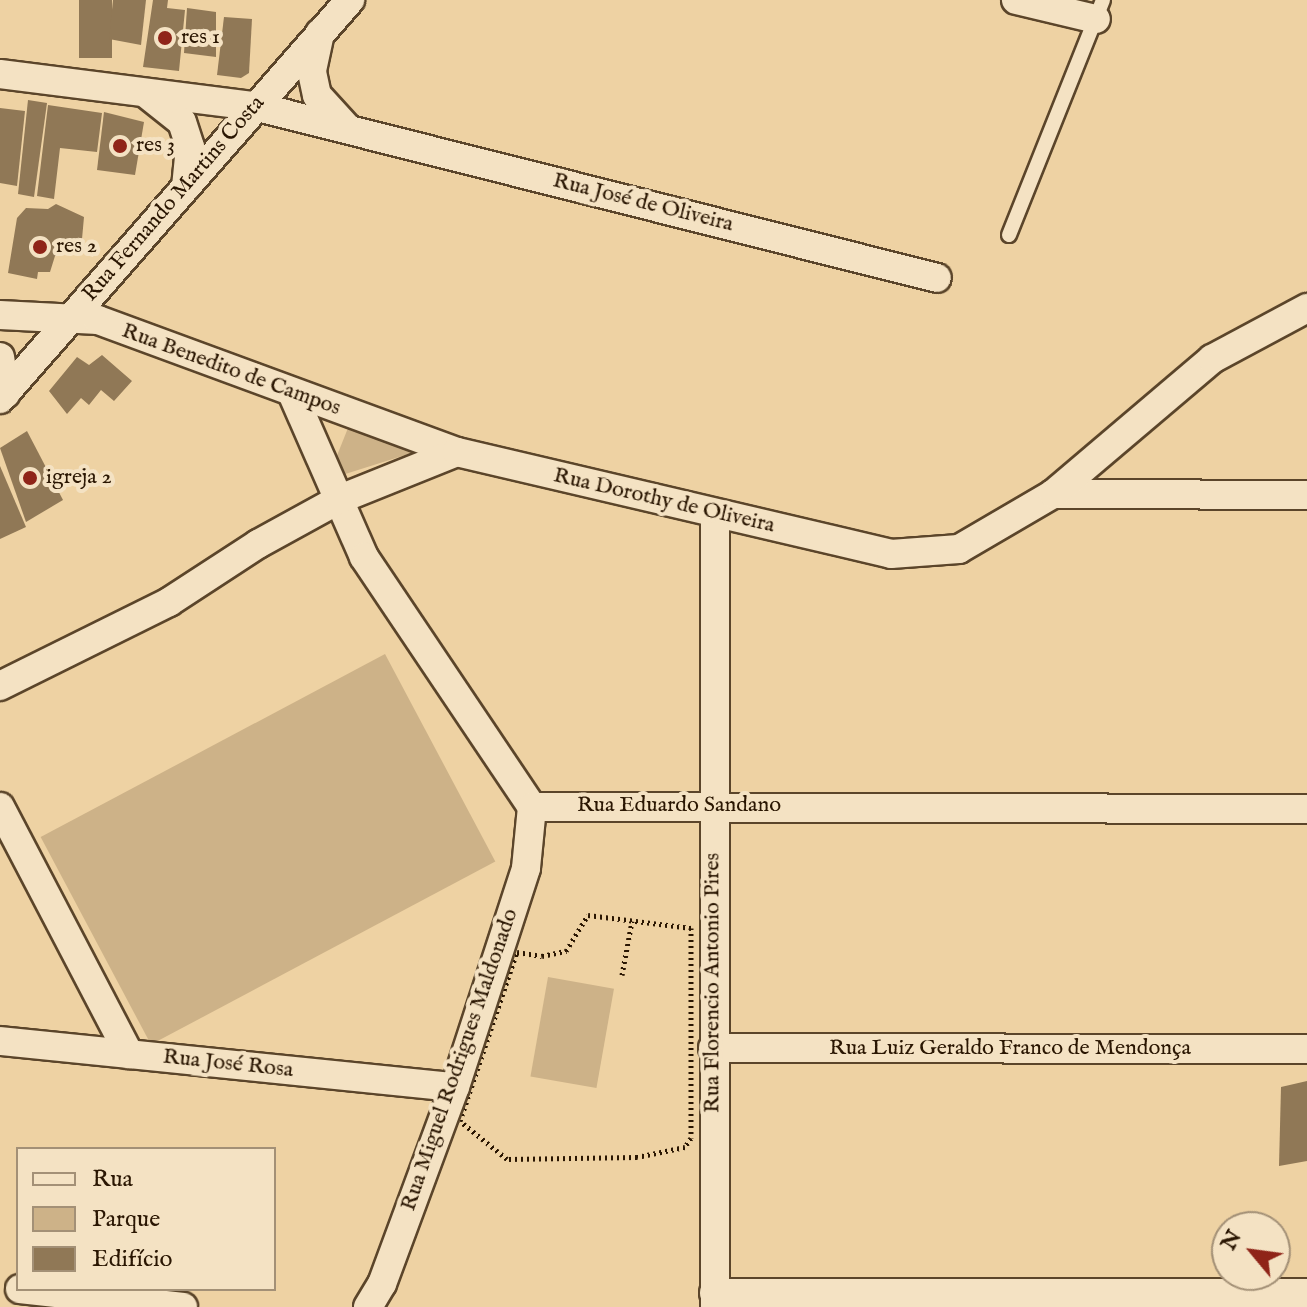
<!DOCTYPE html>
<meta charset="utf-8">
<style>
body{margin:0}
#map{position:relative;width:1307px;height:1307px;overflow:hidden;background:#eed2a3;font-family:"IM FELL English",serif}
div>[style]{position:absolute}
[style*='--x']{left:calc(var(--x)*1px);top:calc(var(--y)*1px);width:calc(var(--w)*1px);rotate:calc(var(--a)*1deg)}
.green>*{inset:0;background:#cdb288;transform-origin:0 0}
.building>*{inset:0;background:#907856;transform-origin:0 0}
.path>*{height:5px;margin-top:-2.5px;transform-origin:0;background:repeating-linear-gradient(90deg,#2a1602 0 2px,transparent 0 6px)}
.roads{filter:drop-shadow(2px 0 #5b452a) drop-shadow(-2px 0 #5b452a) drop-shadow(0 2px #5b452a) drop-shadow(0 -2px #5b452a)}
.lane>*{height:14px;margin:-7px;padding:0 7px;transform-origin:7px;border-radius:7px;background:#f4e2c3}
.street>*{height:28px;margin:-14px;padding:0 14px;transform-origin:14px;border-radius:14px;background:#f4e2c3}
.dots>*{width:22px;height:22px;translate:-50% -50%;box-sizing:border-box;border:4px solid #f4e2c3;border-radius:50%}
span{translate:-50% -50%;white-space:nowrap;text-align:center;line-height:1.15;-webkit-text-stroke:8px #f4e2c3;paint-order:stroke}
.poi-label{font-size:22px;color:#2a1602}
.left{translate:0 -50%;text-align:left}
.street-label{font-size:22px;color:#2a1602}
.legend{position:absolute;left:16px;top:1147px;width:260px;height:144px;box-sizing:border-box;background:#f4e2c3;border:2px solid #a39076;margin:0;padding:10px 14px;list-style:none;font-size:24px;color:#2a1602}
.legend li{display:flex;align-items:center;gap:16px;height:40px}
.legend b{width:40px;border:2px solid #a39076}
.north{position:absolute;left:1211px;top:1211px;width:80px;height:80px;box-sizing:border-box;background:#f4e2c3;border:2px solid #a39076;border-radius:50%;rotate:299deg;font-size:22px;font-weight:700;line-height:32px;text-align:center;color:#2a1602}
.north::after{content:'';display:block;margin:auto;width:28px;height:36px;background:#8f2418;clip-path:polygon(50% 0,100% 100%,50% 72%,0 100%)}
</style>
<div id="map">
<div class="green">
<i style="clip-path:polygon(350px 423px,418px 451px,339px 476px,334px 463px)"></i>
<i style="left:385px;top:654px;width:235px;height:390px;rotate:62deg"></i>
<i style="left:548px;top:977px;width:67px;height:101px;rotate:10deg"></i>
</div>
<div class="building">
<i style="left:79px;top:0;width:33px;height:58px"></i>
<i style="clip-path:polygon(113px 0,146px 0,141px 45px,109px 39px)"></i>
<i style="clip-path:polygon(153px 0,168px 0,167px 8px,185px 10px,179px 71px,143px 67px)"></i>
<i style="clip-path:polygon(187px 8px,216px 12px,216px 57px,184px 53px)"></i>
<i style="clip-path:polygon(224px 17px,252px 19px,249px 73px,241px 78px,217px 75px)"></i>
<i style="clip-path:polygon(28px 100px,47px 103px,34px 197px,18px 194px)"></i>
<i style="clip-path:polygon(48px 105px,102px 113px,97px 152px,60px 148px,54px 199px,37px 196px)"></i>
<i style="clip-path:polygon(0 108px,25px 111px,17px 186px,0 183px)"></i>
<i style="clip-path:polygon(104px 112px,144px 122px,135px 175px,97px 170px)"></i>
<i style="clip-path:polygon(56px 204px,84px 217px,82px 239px,55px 256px,50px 272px,38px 272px,37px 279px,8px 273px,17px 218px,26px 208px,48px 209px)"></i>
<i style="clip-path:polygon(102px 355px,132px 381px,114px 401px,101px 390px,89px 405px,81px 398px,67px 414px,49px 391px,77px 357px,89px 365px)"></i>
<i style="clip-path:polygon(27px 431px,63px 500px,26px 522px,0 448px)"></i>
<i style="clip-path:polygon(0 466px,26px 527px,0 539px)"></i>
<i style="clip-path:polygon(1307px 1081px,1307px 1161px,1279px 1166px,1281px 1087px)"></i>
</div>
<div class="path">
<i style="--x:588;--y:915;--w:104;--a:7.2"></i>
<i style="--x:691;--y:928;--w:210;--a:90"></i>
<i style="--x:691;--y:1138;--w:11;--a:124"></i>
<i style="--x:685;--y:1147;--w:49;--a:168.2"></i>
<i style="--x:637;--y:1157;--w:130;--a:179.1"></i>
<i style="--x:507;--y:1159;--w:60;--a:-141"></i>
<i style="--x:460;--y:1121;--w:178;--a:-71.4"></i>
<i style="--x:517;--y:952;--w:25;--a:9"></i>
<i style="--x:542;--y:956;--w:25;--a:-12"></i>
<i style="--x:566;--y:951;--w:42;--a:-58.6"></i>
<i style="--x:622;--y:975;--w:55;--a:-79.5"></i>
</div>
<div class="roads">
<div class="lane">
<i style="--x:1009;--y:235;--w:253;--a:-68.2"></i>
</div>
<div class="street">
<i style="--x:1016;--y:0;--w:82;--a:13.4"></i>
<i style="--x:320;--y:33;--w:40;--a:102"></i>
<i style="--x:312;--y:72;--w:24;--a:78"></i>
<i style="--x:317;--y:95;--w:46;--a:47.6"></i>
<i style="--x:0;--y:74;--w:256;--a:7.2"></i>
<i style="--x:254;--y:106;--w:704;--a:14.13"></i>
<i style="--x:148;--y:95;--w:43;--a:38.5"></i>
<i style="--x:182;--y:122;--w:26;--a:72"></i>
<i style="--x:190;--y:147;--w:40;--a:95.7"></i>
<i style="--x:0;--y:315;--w:98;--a:2.9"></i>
<i style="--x:98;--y:320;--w:382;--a:20.2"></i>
<i style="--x:0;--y:357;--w:37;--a:81"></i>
<i style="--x:292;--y:393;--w:179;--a:66.3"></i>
<i style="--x:364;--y:557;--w:301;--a:56.1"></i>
<i style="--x:532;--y:807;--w:775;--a:0.15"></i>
<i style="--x:0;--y:399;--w:531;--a:-48.74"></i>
<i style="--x:1053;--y:494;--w:254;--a:0.2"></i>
<i style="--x:0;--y:686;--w:189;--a:-26.4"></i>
<i style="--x:169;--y:602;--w:106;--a:-33.1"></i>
<i style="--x:258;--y:544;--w:94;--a:-28.8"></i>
<i style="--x:340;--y:499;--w:126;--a:-21.9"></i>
<i style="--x:457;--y:452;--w:446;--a:13.2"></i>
<i style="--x:891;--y:554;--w:68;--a:-4.2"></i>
<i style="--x:959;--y:549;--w:109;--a:-30.3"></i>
<i style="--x:1053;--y:494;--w:209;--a:-40.3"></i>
<i style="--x:1212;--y:359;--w:108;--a:-28.2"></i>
<i style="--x:0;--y:807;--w:279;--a:62.4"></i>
<i style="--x:0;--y:1041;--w:457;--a:5.8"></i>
<i style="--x:713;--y:1048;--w:594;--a:0.1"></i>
<i style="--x:20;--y:1289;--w:164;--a:6.3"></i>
<i style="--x:714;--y:1293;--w:593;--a:0"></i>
<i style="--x:368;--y:1307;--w:27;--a:-59"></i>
<i style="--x:382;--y:1284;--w:210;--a:-69.7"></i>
<i style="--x:455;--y:1087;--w:230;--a:-72"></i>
<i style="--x:526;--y:868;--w:61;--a:-84.4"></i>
<i style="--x:715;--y:1307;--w:791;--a:-90"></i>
</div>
</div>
<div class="dots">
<i style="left:165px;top:38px;background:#8f2418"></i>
<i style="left:120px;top:146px;background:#8f2418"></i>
<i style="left:40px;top:247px;background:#8f2418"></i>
<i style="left:30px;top:478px;background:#8f2418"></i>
</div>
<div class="poi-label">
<span class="left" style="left:181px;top:38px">res 1</span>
<span class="left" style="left:136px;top:146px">res 3</span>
<span class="left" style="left:56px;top:247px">res 2</span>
<span class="left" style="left:46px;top:478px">igreja 2</span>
</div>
<div class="street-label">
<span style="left:174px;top:199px;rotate:-49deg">Rua Fernando Martins Costa</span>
<span style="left:643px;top:203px;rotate:14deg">Rua José de Oliveira</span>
<span style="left:231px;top:370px;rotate:20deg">Rua Benedito de Campos</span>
<span style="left:664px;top:501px;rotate:13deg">Rua Dorothy de Oliveira</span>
<span style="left:679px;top:806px">Rua Eduardo Sandano</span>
<span style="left:713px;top:983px;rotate:-90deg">Rua Florencio Antonio Pires</span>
<span style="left:1010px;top:1049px">Rua Luiz Geraldo Franco de Mendonça</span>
<span style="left:460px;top:1060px;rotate:-71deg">Rua Miguel Rodrigues Maldonado</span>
<span style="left:228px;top:1064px;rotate:6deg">Rua José Rosa</span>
</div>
<ul class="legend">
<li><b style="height:10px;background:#f4e2c3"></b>Rua</li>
<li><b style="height:22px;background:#cdb288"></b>Parque</li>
<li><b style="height:22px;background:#907856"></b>Edifício</li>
</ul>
<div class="north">N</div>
</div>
